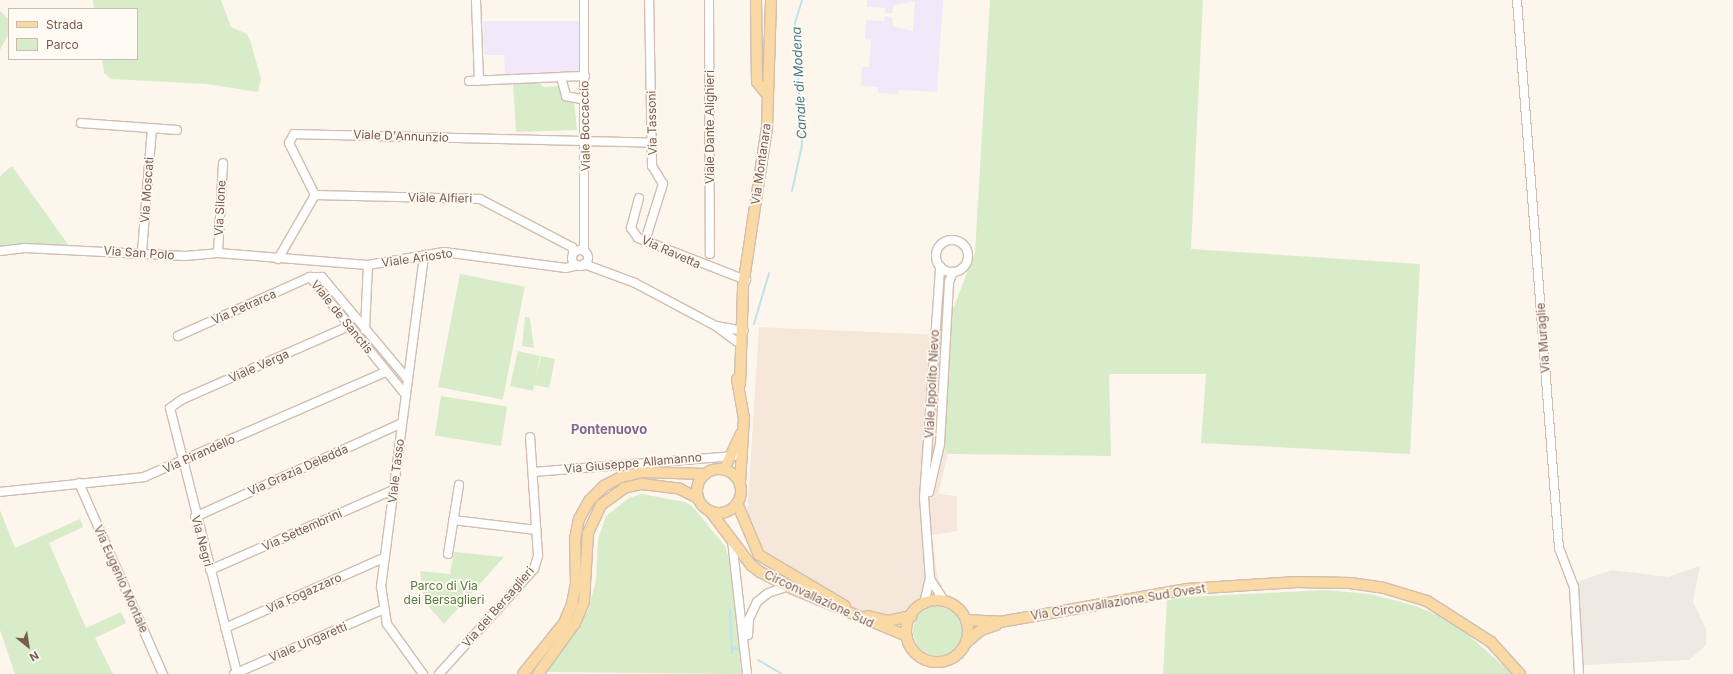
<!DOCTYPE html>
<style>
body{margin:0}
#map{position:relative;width:1733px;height:674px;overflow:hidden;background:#fdf6ec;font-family:Inter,sans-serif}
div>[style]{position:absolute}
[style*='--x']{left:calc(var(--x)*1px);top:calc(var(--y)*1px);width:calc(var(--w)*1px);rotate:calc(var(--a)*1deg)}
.residential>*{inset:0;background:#f5e8da}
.industrial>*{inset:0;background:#efe9e4}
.education>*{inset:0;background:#f3e8fa}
.green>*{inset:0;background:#d8ecc9;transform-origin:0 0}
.round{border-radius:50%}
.stream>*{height:2px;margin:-1px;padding:0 1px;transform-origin:1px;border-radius:1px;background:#bfe3e8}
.roads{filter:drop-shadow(1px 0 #d1beb0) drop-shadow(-1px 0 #d1beb0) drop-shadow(0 1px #d1beb0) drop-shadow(0 -1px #d1beb0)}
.minor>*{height:8px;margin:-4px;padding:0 4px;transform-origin:4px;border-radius:4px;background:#fff}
.minor>.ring{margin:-4px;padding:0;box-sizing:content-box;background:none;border:8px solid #fff;border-radius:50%}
.major>*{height:10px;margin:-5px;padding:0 5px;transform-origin:5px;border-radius:5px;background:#fbd9a5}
.major>.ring{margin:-5px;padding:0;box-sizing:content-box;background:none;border:10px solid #fbd9a5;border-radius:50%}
span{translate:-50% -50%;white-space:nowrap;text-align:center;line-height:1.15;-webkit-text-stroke:3.5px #fffaf3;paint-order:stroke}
.street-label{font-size:12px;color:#7a5c4d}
.park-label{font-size:12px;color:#537a41}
.water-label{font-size:13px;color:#437c86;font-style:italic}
.neighbourhood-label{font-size:13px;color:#846695;font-weight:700}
.legend{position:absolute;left:8px;top:8px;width:130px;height:52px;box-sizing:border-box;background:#fffaf3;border:1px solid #cabbb1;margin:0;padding:5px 7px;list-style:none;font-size:12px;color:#7a5c4d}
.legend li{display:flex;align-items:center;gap:8px;height:20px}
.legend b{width:20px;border:1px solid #cabbb1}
.north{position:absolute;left:8px;top:626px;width:40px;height:40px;-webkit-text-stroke:3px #fffaf3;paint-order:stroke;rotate:150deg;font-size:11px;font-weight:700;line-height:16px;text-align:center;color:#7a5c4d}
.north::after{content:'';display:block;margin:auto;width:14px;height:18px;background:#7a5c4d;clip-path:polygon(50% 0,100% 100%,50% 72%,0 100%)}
</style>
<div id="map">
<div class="residential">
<i style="clip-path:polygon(759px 327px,943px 335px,937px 439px,948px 454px,938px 494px,957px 496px,957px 531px,932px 535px,938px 580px,943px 586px,903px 623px,884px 621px,850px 606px,763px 555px,747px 516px)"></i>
</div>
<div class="industrial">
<i style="clip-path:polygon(1700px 566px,1693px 602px,1706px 629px,1706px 645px,1689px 660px,1584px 665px,1577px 582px,1612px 570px,1668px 577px)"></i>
</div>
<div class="education">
<i style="clip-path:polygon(867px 0,943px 0,937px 92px,899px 90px,899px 94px,878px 93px,878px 87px,861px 86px,862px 67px,869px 67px,871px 40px,865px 39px,866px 20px,884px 21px,885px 16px,892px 17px,893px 26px,913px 31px,915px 1px,894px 5px,892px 13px,885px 13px,885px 8px,867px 7px)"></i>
<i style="clip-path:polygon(483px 21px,581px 21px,581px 75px,505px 75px,504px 55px,484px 55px)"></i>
</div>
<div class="green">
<i style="clip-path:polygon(93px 0,221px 0,231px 27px,247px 34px,251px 43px,261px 79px,258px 92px,207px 84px,111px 79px,104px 73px,102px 59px,137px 59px,137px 9px,94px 9px)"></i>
<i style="clip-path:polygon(990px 0,1203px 0,1191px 249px,1420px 264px,1410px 454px,1201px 443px,1206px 374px,1109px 374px,1111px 456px,948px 454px,937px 439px,943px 335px,975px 252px)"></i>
<i style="clip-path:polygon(0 11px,9px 20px,9px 33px,0 50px)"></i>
<i style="clip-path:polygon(541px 82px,542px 87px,558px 86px,564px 98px,574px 102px,577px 130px,516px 132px,513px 83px)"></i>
<i style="clip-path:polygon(12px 166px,72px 250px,0 251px,0 176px)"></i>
<i style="left:460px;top:274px;width:66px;height:115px;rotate:11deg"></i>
<i style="clip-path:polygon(525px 317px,530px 318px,534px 348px,522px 346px)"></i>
<i style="clip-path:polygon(518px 351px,540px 356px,535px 381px,541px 356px,555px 359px,549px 388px,534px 385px,533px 391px,510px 386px)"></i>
<i style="left:441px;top:396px;width:67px;height:40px;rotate:9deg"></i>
<i style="clip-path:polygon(642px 494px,685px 502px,693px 507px,725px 546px,734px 575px,741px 674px,547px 672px,588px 611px,596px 580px,598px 539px,606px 516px,629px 498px)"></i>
<i style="clip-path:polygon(0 510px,15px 548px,80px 519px,83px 527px,49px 543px,86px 628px,121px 612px,126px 623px,95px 638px,113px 674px,15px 674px,0 630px)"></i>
<i style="clip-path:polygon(454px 552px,504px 557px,444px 624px,424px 601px,420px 571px,450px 574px)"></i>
<i style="clip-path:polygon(1325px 590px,1370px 594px,1416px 606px,1453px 622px,1513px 674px,1163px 674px,1167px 598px)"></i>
<i class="round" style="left:913px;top:606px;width:50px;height:50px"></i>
</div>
<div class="stream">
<i style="--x:792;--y:191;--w:47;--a:-77.7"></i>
<i style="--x:802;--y:145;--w:122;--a:-93.3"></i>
<i style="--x:795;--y:23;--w:24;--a:-73"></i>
<i style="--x:754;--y:324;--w:53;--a:-73.6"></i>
<i style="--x:730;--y:610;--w:43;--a:87.3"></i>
<i style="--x:732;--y:647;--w:9;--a:21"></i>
<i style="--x:758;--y:660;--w:28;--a:30"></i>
</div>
<div class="roads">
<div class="minor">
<i style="--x:476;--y:0;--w:81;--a:87.9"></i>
<i style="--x:709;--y:0;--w:254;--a:89.8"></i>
<i style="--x:1517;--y:0;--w:550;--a:85.62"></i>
<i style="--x:1559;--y:548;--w:42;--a:69"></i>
<i style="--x:1574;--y:587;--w:87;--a:86.7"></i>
<i style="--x:585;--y:76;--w:24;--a:178"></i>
<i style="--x:561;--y:77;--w:20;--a:75"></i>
<i style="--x:566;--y:96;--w:19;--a:12"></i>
<i style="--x:469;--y:81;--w:92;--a:-2.5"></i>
<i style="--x:81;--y:123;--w:96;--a:4.2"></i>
<i style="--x:315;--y:195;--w:165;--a:1.4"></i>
<i style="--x:480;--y:199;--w:104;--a:27.6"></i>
<i style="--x:572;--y:247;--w:6;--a:72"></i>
<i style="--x:639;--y:198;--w:31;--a:105"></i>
<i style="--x:631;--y:228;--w:12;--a:55"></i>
<i style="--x:638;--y:238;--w:116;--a:21.3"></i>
<i class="ring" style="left:936px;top:240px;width:24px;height:24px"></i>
<i style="--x:645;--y:241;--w:60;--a:-72.5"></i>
<i style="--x:663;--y:184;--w:21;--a:-121"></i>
<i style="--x:652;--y:166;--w:166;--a:-91"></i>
<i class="ring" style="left:572px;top:250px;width:8px;height:8px"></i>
<i style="--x:0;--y:251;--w:25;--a:-7"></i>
<i style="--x:25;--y:248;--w:160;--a:2.9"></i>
<i style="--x:185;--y:256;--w:33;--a:-5"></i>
<i style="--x:218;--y:253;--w:150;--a:4.6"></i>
<i style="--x:368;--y:265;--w:77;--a:-9.7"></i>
<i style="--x:444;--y:252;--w:123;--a:7.5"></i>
<i style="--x:566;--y:268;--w:12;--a:-14"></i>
<i style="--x:584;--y:251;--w:251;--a:-90"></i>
<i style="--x:142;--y:252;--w:124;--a:-85.4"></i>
<i style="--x:218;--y:253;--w:90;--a:-86.8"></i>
<i style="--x:278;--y:259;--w:74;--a:-60"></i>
<i style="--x:315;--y:195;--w:58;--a:-116.6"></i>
<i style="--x:289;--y:143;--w:10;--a:-61"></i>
<i style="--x:294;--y:134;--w:359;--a:1.4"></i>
<i style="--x:584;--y:264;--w:54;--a:20.4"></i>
<i style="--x:635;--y:283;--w:92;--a:28"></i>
<i style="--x:716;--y:326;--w:28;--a:10"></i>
<i style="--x:310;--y:277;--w:152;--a:50.9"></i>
<i style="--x:716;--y:326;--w:26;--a:37"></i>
<i style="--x:365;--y:330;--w:65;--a:-87.4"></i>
<i style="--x:178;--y:336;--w:145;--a:-24.1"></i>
<i style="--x:310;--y:277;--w:12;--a:0"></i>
<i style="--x:322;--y:277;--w:134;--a:50.1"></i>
<i style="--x:534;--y:472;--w:200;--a:-4.6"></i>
<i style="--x:79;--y:483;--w:209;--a:66.3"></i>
<i style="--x:0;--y:492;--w:145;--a:-5.9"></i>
<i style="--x:144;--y:477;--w:264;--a:-23.5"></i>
<i style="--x:929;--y:492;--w:49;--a:-77.1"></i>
<i style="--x:940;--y:444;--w:162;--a:-86.8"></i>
<i style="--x:949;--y:282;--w:11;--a:-68"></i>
<i style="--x:195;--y:517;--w:227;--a:-24.4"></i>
<i style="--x:453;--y:520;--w:84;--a:6.9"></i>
<i style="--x:732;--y:540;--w:135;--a:83.6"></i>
<i style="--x:448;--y:554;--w:70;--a:-80.9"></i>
<i style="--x:210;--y:570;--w:200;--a:-23.6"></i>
<i style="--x:930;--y:579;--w:27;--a:57"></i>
<i style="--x:924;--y:604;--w:26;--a:-77"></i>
<i style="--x:930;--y:579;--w:81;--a:-94.2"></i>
<i style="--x:924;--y:498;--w:232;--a:-86"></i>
<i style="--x:225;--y:628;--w:174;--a:-23.8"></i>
<i style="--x:748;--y:635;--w:16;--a:-86"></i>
<i style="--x:749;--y:619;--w:19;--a:-65"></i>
<i style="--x:757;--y:602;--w:14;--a:-39"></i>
<i style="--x:768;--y:593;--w:20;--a:-18"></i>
<i style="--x:237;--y:673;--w:273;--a:-104.2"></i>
<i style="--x:170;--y:408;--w:16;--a:-35"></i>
<i style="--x:183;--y:399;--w:181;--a:-23.7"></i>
<i style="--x:234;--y:674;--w:161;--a:-23.4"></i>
<i style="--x:423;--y:674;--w:62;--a:-125.8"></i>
<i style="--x:387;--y:624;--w:37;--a:-99"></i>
<i style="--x:381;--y:587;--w:334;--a:-82.6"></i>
<i style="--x:439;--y:674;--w:142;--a:-47.9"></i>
<i style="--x:534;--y:569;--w:14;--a:-73"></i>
<i style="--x:538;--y:556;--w:119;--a:-93.8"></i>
</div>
<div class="major">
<i style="--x:756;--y:0;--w:82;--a:89.3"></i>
<i style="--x:757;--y:82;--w:14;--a:51"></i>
<i style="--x:737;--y:379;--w:39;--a:80"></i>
<i style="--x:744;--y:417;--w:66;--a:93.5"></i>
<i style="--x:740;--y:384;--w:98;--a:-88.2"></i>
<i style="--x:743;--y:286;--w:160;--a:-81.4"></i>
<i style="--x:767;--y:128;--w:128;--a:-88.2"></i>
<i class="ring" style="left:697px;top:469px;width:34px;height:34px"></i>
<i style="--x:724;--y:470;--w:40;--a:-65"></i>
<i style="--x:737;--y:503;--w:56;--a:67.1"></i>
<i style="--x:759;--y:555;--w:100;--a:30.7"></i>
<i style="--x:710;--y:511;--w:68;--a:52.8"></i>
<i style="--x:751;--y:565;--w:11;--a:38"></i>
<i style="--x:760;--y:572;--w:37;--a:27"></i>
<i style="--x:793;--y:589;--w:123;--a:22.4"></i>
<i class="ring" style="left:906px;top:600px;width:52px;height:52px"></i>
<i style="--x:868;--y:616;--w:21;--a:14"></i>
<i style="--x:888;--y:621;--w:24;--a:-12"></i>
<i style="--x:966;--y:620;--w:34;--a:3"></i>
<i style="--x:1000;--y:622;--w:190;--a:-10"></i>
<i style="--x:1187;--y:589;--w:110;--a:-3.6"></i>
<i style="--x:1297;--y:582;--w:53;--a:1.1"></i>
<i style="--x:1350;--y:583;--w:34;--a:8"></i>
<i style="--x:1384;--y:588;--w:45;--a:16.8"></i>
<i style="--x:1427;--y:601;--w:76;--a:32.6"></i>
<i style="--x:1491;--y:642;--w:43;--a:47.8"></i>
<i style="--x:966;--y:643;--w:20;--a:-41"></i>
<i style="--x:981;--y:630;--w:16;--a:-18"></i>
<i style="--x:523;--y:674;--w:65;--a:-51.2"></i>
<i style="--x:564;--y:623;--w:21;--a:-67"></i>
<i style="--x:572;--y:604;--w:20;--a:-79"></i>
<i style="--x:576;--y:584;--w:45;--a:-91.3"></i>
<i style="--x:575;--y:539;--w:20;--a:-79"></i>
<i style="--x:579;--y:519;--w:21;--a:-61"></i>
<i style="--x:589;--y:501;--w:21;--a:-45"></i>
<i style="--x:604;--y:486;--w:19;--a:-28"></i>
<i style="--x:621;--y:477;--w:22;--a:-13"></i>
<i style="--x:642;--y:472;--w:63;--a:1.8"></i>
<i style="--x:538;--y:674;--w:63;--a:-54"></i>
<i style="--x:575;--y:623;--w:23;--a:-67"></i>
<i style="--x:584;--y:602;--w:69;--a:-86.7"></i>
<i style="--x:588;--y:533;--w:31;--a:-65"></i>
<i style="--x:601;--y:505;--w:29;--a:-36"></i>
<i style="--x:624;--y:488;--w:18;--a:-13"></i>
<i style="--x:642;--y:484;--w:38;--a:7"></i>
<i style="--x:680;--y:489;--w:20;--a:27"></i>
</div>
</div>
<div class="street-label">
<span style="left:652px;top:123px;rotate:-91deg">Via Tassoni</span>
<span style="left:585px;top:126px;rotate:-91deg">Viale Boccaccio</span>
<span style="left:710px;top:127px;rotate:-90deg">Viale Dante Alighieri</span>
<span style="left:401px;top:136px;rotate:2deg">Viale D'Annunzio</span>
<span style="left:761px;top:164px;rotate:-82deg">Via Montanara</span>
<span style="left:147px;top:190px;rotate:-86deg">Via Moscati</span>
<span style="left:440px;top:198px;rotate:1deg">Viale Alfieri</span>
<span style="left:220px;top:208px;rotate:-87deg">Via Silone</span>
<span style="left:671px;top:252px;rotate:24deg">Via Ravetta</span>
<span style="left:139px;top:253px;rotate:4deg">Via San Polo</span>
<span style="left:417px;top:258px;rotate:-8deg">Viale Ariosto</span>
<span style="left:244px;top:307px;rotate:-24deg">Via Petrarca</span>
<span style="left:342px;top:317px;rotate:51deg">Viale de Sanctis</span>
<span style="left:1543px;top:338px;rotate:-94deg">Via Muraglie</span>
<span style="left:259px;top:366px;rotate:-24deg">Viale Verga</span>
<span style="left:932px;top:384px;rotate:-87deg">Viale Ippolito Nievo</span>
<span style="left:199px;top:454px;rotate:-24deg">Via Pirandello</span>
<span style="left:633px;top:463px;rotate:-5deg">Via Giuseppe Allamanno</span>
<span style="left:298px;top:470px;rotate:-24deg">Via Grazia Deledda</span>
<span style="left:396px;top:471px;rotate:-83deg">Viale Tasso</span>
<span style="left:302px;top:530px;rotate:-24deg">Via Settembrini</span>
<span style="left:202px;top:541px;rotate:75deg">Via Negri</span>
<span style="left:121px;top:579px;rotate:66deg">Via Eugenio Montale</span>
<span style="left:304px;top:593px;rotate:-24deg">Via Fogazzaro</span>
<span style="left:819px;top:599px;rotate:25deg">Circonvallazione Sud</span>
<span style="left:1118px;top:602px;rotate:-9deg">Via Circonvallazione Sud Ovest</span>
<span style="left:498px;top:607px;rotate:-49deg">Via dei Bersaglieri</span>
<span style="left:308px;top:642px;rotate:-23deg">Viale Ungaretti</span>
</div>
<div class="park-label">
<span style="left:444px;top:593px">Parco di Via<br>dei Bersaglieri</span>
</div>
<div class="water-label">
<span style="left:799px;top:83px;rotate:-93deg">Canale di Modena</span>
</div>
<div class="neighbourhood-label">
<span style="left:609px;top:429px">Pontenuovo</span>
</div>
<ul class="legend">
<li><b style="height:5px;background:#fbd9a5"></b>Strada</li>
<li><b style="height:11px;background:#d8ecc9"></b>Parco</li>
</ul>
<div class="north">N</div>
</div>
